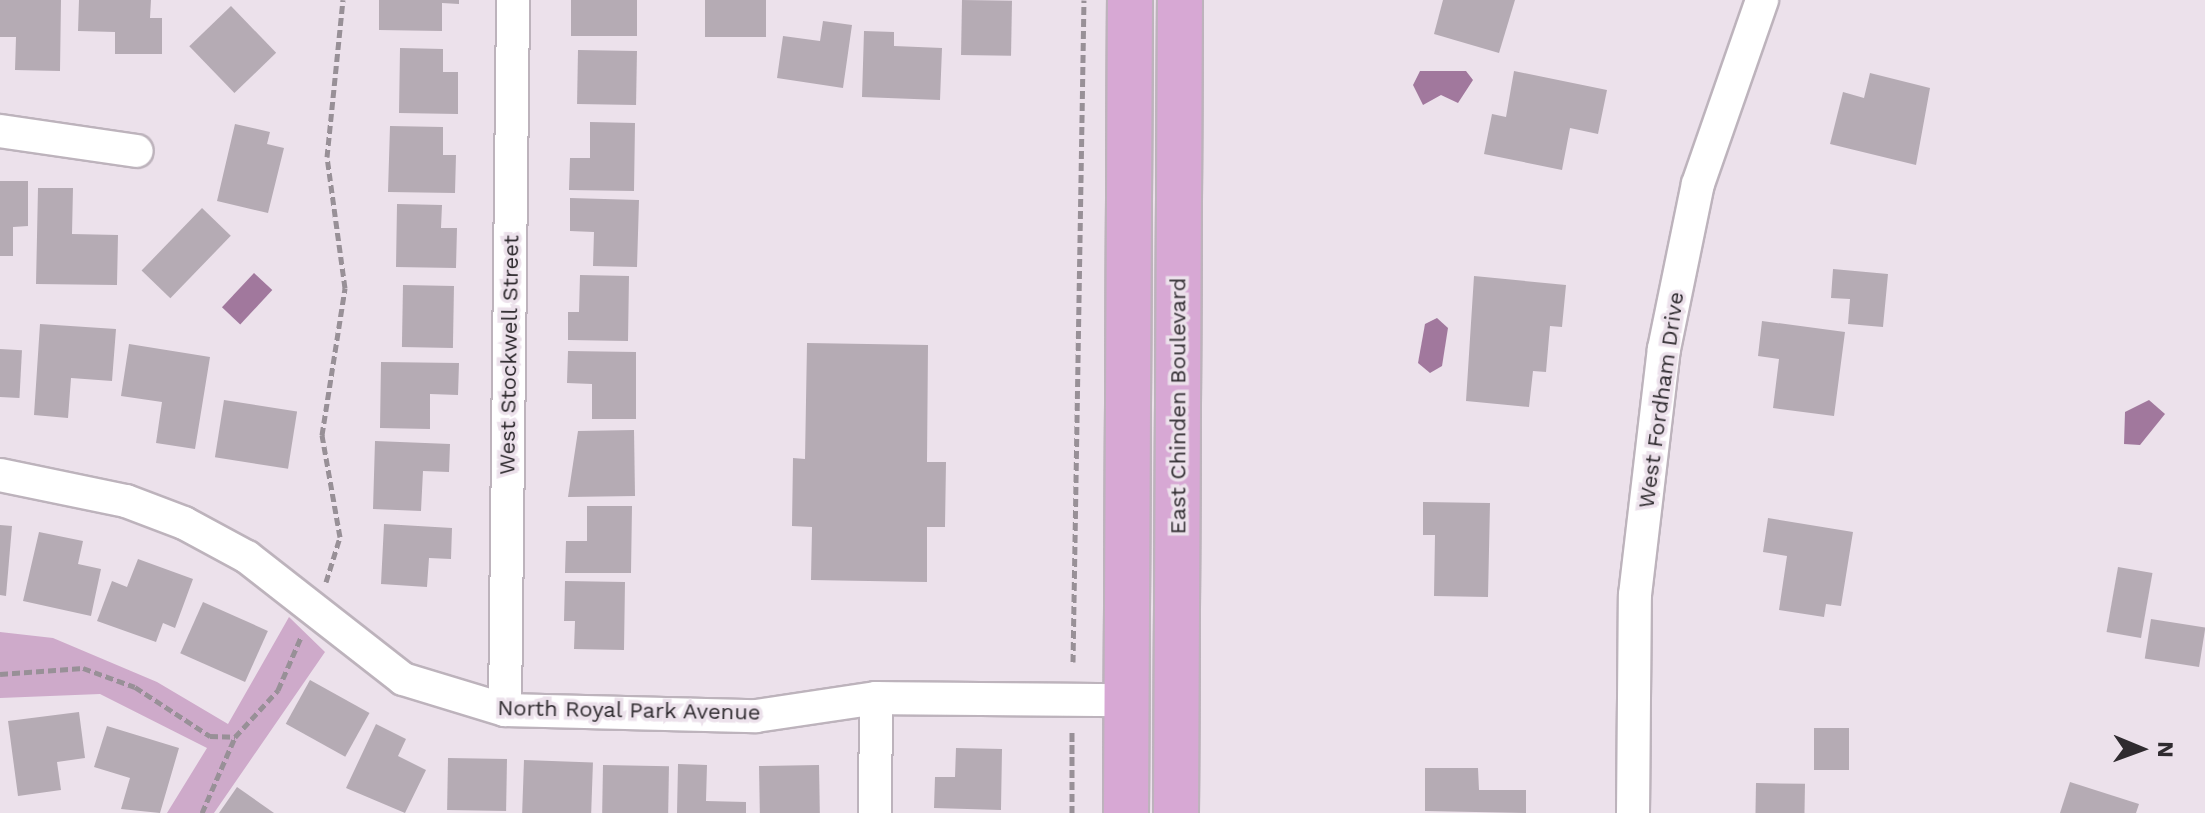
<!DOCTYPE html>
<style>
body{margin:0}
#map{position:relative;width:2205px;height:813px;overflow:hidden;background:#ece1eb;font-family:"Work Sans",sans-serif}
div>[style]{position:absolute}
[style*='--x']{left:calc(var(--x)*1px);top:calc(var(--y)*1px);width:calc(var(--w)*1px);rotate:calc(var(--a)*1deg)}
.green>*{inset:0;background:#ceaaca}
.water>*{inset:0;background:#a1789d;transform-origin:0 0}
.building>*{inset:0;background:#b5abb4;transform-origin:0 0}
.path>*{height:5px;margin-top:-2.5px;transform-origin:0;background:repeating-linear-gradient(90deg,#989097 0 8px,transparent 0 12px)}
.roads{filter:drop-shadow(2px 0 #bdb3bc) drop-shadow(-2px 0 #bdb3bc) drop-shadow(0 2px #bdb3bc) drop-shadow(0 -2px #bdb3bc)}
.minor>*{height:32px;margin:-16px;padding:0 16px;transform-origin:16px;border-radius:16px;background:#fff}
.primary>*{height:44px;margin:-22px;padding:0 22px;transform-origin:22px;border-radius:22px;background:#d7a8d4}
span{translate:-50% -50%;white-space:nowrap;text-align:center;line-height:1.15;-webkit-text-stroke:7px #ece1eb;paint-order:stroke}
.street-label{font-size:22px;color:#2f2b2f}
.north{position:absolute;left:2101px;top:709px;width:80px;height:80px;-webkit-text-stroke:6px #ece1eb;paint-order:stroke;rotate:91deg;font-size:22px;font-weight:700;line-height:32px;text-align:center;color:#2f2b2f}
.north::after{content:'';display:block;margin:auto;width:28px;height:36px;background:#2f2b2f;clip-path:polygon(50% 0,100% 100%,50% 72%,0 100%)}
</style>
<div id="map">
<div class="green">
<i style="clip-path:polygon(289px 617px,325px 652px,214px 813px,167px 813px,207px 748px,100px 694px,0 698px,0 632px,53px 638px,157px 682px,228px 724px)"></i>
</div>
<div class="water">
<i style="clip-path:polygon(1420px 71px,1466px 71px,1473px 80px,1458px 103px,1441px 95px,1423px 105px,1413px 85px)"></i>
<i style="left:254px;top:273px;width:25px;height:47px;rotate:43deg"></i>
<i style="clip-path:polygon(1437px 318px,1448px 328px,1442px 366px,1430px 373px,1418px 363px,1425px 324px)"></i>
<i style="clip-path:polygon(2149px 400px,2165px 414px,2140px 445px,2124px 444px,2125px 412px)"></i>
</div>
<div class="building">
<i style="clip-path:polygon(0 0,61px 0,60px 71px,15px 70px,16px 37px,0 37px)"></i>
<i style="clip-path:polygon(79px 0,151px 0,150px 18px,162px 18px,162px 54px,115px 54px,115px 32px,78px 31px)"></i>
<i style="clip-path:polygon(379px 0,459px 0,459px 4px,442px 3px,442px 31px,379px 30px)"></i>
<i style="left:637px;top:0;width:36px;height:66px;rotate:90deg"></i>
<i style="left:705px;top:0;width:61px;height:37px"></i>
<i style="left:962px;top:0;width:50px;height:55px;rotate:1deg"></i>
<i style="clip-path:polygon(1443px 0,1515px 0,1499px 53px,1434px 34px)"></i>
<i style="left:231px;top:6px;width:65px;height:58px;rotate:46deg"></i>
<i style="clip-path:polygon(823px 21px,852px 25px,843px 88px,777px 78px,783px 36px,820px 41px)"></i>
<i style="clip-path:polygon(864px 31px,894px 32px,894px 46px,942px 48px,940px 100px,862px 97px)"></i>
<i style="clip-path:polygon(400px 48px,443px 49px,443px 72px,458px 72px,458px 114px,399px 113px)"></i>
<i style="left:578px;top:50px;width:59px;height:54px;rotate:1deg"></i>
<i style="clip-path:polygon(1514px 71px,1607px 90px,1598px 134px,1570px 128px,1562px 170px,1484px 154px,1492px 114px,1506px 117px)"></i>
<i style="clip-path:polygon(1870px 73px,1930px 88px,1916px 165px,1830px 144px,1843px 92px,1864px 98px)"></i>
<i style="clip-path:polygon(590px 122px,635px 123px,634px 191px,569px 190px,570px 158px,590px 158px)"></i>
<i style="clip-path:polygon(235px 124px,270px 132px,267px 144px,284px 148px,268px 213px,217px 201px)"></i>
<i style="clip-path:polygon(390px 126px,443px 127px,443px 155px,456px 155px,455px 193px,388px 192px)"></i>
<i style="clip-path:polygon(0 181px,28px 181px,28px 226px,13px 227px,13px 256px,0 256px)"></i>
<i style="clip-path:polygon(38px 188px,73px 188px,72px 234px,118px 235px,117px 285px,36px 284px)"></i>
<i style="clip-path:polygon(570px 198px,639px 200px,637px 267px,593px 266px,594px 232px,570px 231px)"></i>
<i style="clip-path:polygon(397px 204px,442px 205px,441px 228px,457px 228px,456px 268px,396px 267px)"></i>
<i style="left:202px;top:208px;width:40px;height:87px;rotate:44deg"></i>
<i style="clip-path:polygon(1833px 269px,1888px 274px,1883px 327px,1848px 324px,1850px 299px,1831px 298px)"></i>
<i style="clip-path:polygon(580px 275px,629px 276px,628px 341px,568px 340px,568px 312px,579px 312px)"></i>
<i style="clip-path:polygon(1474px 276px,1566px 285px,1562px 327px,1550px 326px,1546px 372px,1533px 371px,1529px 407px,1466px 401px)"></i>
<i style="left:403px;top:285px;width:51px;height:62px;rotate:1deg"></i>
<i style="clip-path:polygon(1762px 321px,1845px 332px,1834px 416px,1773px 408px,1779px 359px,1758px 356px)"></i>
<i style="clip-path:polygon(40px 324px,116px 329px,112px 381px,71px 378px,68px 418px,34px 415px)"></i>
<i style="clip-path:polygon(807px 343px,928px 345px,927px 462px,946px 462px,945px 527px,927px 527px,927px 582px,811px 580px,812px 527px,792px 526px,793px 458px,805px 459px)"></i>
<i style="clip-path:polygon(129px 344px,210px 357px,195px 449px,156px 443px,162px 402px,121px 396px)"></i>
<i style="left:0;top:349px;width:22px;height:48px;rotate:3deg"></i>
<i style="clip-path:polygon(568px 351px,636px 352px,636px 419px,592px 419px,592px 384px,567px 383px)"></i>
<i style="clip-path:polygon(381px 362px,459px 363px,458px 395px,430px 394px,430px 429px,380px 428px)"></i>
<i style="left:224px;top:400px;width:74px;height:58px;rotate:9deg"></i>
<i style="clip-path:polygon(634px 430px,635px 496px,568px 497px,578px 431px)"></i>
<i style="clip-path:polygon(375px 441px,450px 444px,449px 472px,423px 471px,421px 511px,373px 509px)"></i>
<i style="clip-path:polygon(1423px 502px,1490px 503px,1488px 597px,1434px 596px,1435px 535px,1423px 535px)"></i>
<i style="clip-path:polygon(587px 506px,632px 506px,631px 573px,565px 573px,566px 541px,587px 541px)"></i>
<i style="clip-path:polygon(1768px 518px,1853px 532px,1841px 606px,1826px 604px,1824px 617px,1779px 610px,1787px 556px,1763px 552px)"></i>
<i style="clip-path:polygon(384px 524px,452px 528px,451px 559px,429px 558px,427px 587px,381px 584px)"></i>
<i style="clip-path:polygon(0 525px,12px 526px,6px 596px,0 595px)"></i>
<i style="clip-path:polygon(39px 532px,83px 541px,78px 564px,101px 569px,91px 616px,23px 601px)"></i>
<i style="clip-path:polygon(138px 559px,193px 579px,175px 628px,163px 623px,156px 642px,97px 621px,112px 581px,127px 587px)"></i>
<i style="left:2118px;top:567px;width:35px;height:66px;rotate:10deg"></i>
<i style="clip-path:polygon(565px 581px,625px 582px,624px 650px,574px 649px,575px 621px,564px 621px)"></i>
<i style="left:203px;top:602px;width:71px;height:56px;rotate:24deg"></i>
<i style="left:2151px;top:619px;width:55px;height:40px;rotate:9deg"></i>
<i style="left:310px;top:680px;width:68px;height:50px;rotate:29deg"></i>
<i style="clip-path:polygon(79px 712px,85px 758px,57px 762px,61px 790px,18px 796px,8px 721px)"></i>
<i style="clip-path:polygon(376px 724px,406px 739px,398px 756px,426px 770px,405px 813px,346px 788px)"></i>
<i style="clip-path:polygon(107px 726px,179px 748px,160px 813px,121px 809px,130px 778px,94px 767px)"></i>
<i style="left:1814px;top:728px;width:35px;height:42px"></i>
<i style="clip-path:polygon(956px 748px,1002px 749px,1001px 810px,934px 808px,935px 777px,955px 777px)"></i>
<i style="left:448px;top:758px;width:59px;height:52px;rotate:1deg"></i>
<i style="left:524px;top:760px;width:69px;height:53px;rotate:2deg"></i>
<i style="clip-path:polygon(678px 764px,707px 765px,706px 801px,746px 802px,746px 813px,677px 813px)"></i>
<i style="left:603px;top:765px;width:66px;height:48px;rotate:1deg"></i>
<i style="left:819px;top:765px;width:48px;height:60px;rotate:89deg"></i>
<i style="clip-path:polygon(1425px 768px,1478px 768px,1479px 790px,1526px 790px,1526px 813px,1425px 811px)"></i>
<i style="clip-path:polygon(2070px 782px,2139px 804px,2136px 813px,2060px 813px)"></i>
<i style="left:1756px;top:783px;width:49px;height:30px;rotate:1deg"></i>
<i style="clip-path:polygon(237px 787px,274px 813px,219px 813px)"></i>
</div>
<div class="path">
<i style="--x:326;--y:582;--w:47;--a:-72.7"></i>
<i style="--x:340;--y:537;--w:104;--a:-100"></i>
<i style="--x:322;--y:435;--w:149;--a:-81.1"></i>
<i style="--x:345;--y:288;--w:132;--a:-97.8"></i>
<i style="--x:327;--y:157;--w:158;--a:-84.2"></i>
<i style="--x:1073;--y:662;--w:662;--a:-89.05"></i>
<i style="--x:0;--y:674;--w:83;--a:-4.1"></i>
<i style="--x:83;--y:668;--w:55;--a:20.1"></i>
<i style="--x:135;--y:687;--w:90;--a:33.2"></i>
<i style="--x:210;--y:736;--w:25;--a:2"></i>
<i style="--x:202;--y:813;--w:83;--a:-66.5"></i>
<i style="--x:235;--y:737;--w:64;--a:-47.5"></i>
<i style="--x:278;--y:690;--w:58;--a:-66.5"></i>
<i style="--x:1072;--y:813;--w:83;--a:-90"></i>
</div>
<div class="roads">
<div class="minor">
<i style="--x:0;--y:131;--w:138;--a:8.3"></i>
<i style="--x:0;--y:475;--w:129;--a:11.7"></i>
<i style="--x:126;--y:501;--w:62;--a:20.8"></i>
<i style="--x:184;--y:523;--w:72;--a:28.4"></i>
<i style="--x:247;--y:557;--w:198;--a:38"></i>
<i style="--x:403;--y:679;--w:107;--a:16.9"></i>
<i style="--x:505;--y:710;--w:251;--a:1.4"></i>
<i style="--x:756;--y:716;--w:121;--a:-8.5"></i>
<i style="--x:876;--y:698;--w:251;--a:0.5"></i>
<i style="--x:505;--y:710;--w:710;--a:-89.35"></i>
<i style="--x:875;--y:813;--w:115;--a:-89.5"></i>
<i style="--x:1633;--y:813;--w:218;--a:-89.5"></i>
<i style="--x:1635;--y:595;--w:248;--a:-83.3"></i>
<i style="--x:1664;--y:349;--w:168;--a:-78.4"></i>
<i style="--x:1698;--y:184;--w:195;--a:-70.8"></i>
</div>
<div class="primary">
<i style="--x:1126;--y:813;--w:813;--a:-89.72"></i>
<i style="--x:1176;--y:813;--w:813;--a:-89.72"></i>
</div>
</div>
<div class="street-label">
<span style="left:509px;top:355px;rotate:-89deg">West Stockwell Street</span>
<span style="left:1661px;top:400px;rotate:-82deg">West Fordham Drive</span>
<span style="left:1178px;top:406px;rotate:-90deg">East Chinden Boulevard</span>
<span style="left:629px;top:710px;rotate:1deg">North Royal Park Avenue</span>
</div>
<div class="north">N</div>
</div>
